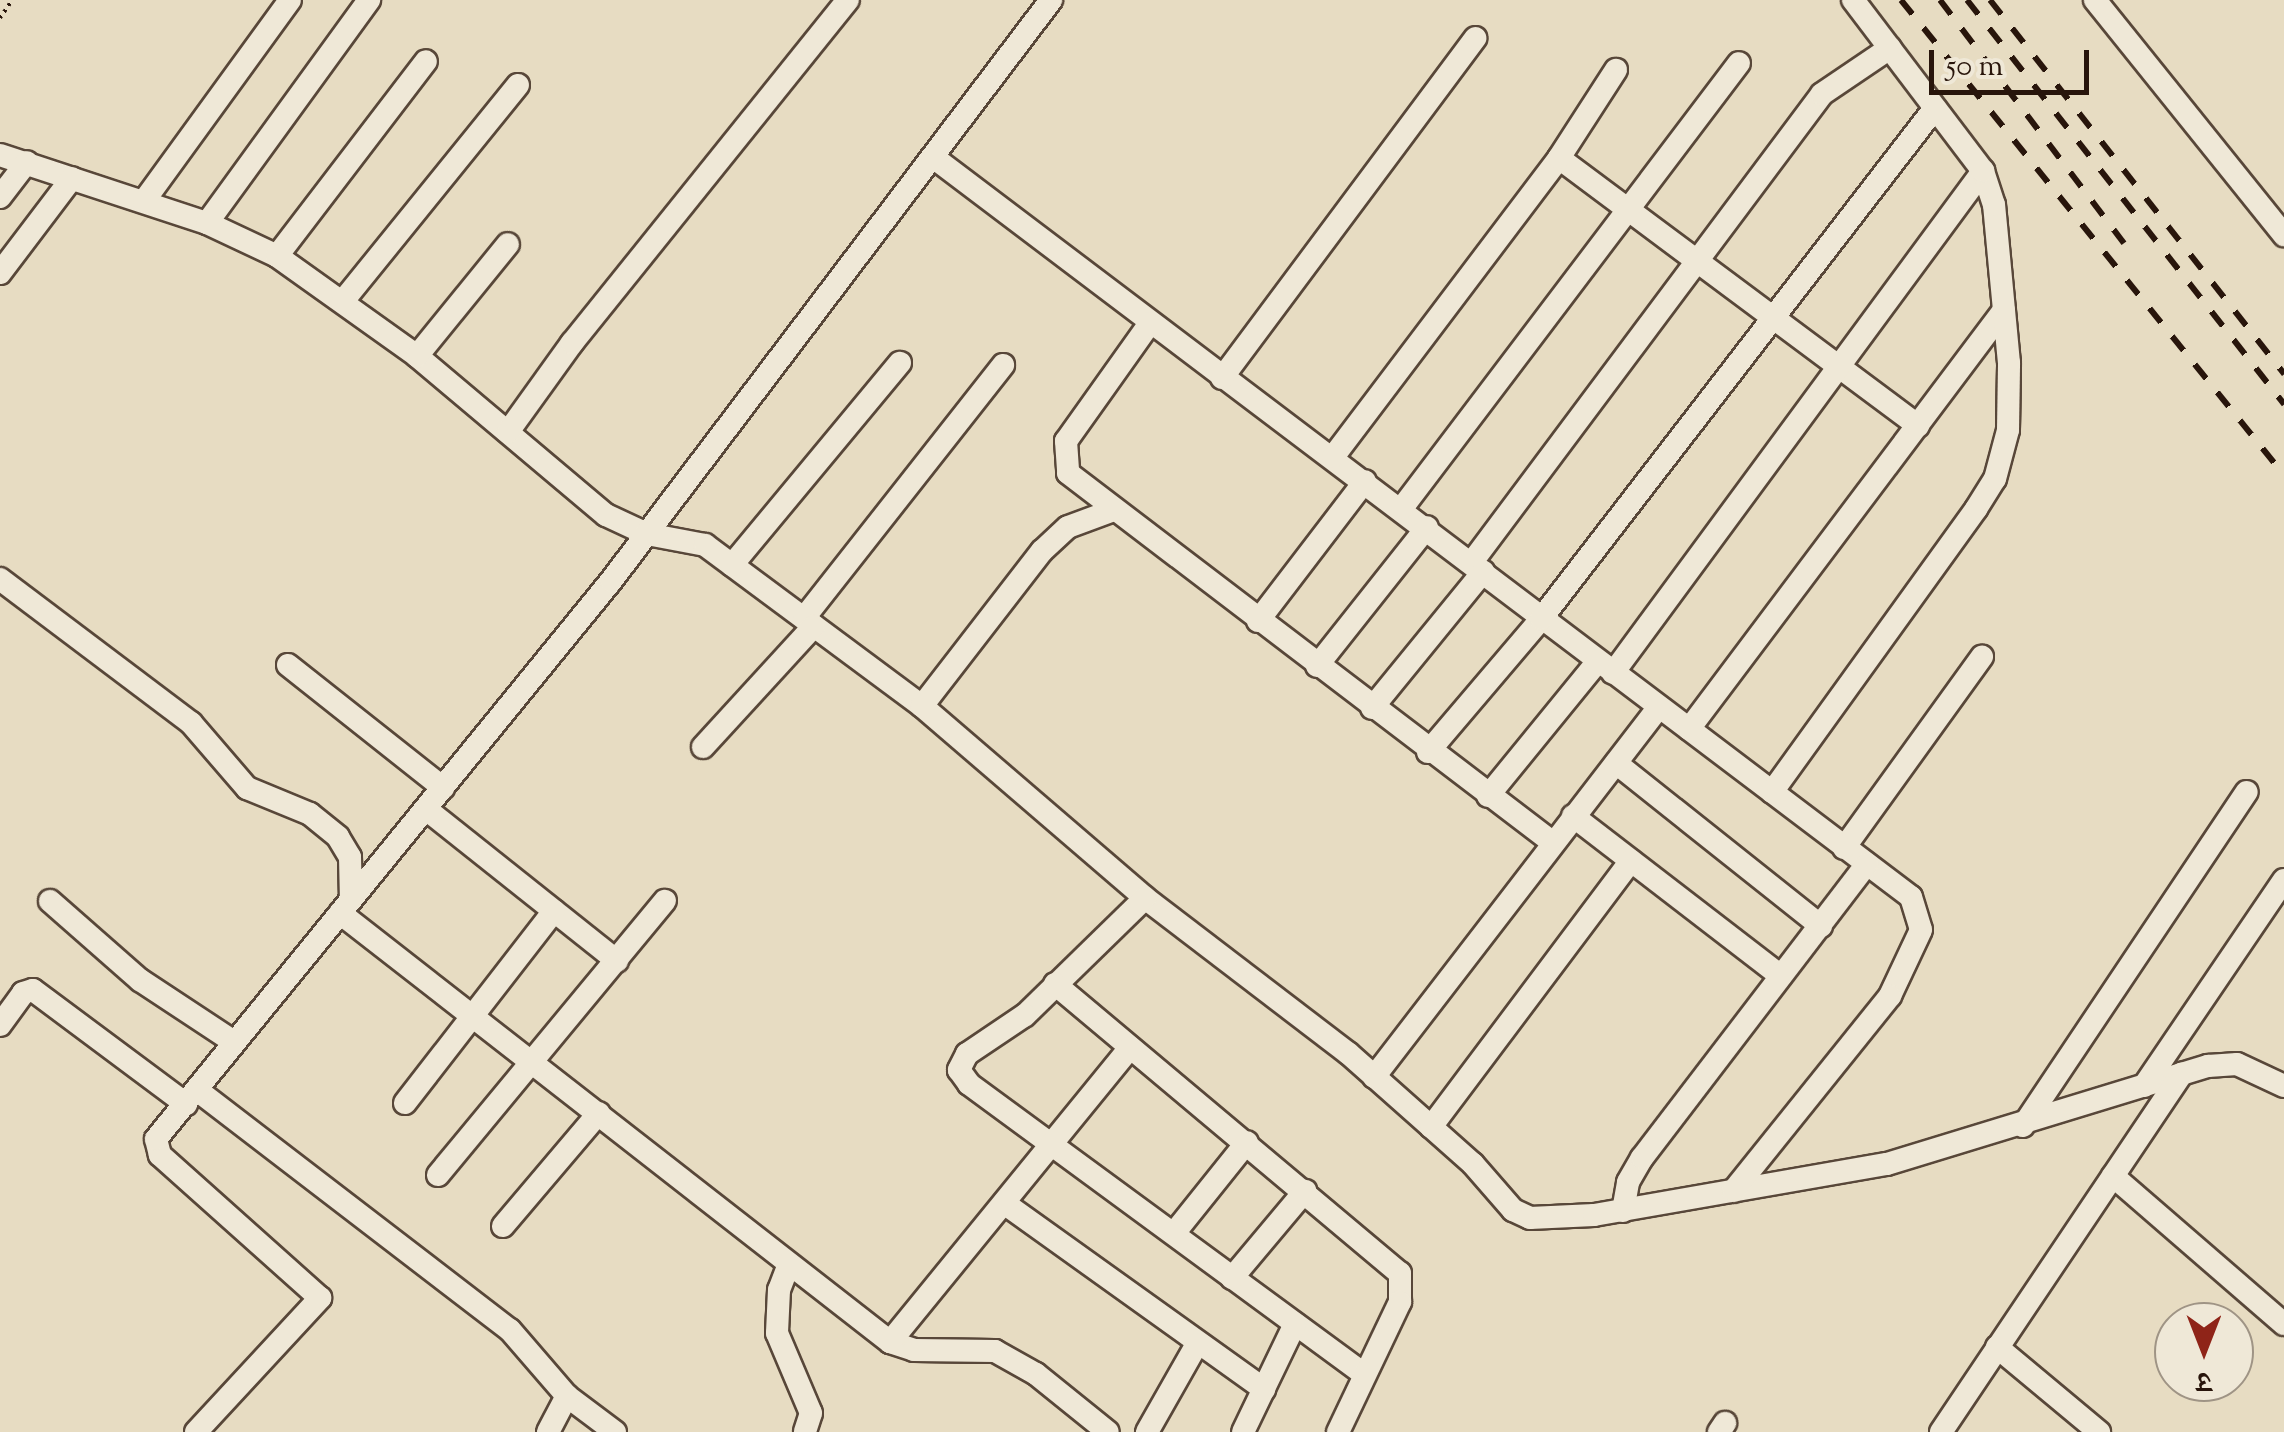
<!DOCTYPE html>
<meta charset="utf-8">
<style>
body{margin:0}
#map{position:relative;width:2284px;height:1432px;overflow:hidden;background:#e7dcc2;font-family:"Sorts Mill Goudy","Noto Serif Devanagari",serif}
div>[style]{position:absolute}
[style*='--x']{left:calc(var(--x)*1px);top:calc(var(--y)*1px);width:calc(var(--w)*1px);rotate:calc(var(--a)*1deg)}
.path>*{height:4px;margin-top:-2px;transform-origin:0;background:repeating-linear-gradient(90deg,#28150b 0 2.5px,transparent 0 7.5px)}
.roads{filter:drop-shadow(2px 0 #584739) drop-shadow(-2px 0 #584739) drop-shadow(0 2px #584739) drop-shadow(0 -2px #584739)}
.minor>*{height:22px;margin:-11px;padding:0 11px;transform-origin:11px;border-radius:11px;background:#efe8d7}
.rail>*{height:6px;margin-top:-3px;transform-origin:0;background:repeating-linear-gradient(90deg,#28150b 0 18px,transparent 0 36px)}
span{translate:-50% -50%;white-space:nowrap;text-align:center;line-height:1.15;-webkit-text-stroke:9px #efe8d7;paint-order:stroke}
.north{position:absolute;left:2154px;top:1302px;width:100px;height:100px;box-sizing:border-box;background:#efe8d7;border:2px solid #9f9485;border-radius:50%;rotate:180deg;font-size:28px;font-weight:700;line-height:40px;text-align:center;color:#28150b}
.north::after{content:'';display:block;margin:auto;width:35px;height:45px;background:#8f2418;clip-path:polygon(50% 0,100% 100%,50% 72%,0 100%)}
.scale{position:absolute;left:1929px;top:50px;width:160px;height:45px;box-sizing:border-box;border:5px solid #28150b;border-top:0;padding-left:12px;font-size:30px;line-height:35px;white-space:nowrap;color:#28150b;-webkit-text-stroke:8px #efe8d7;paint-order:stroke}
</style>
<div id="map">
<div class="path">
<i style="--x:0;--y:18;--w:22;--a:-56"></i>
</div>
<div class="roads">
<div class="minor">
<i style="--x:2095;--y:0;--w:302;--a:51.2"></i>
<i style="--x:0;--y:155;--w:218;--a:18.2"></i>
<i style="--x:207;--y:223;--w:77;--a:25.2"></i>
<i style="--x:277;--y:256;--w:172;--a:35.5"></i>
<i style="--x:417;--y:356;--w:247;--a:40.1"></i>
<i style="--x:606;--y:515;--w:45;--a:24.9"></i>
<i style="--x:647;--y:534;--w:59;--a:10.7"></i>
<i style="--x:705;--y:545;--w:270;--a:36.6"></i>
<i style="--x:922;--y:706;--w:294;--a:40.7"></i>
<i style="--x:1145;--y:898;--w:255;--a:37.4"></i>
<i style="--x:1348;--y:1053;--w:167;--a:41.6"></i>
<i style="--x:1473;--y:1164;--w:61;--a:49"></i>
<i style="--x:1513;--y:1210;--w:19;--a:25"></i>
<i style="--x:1530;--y:1218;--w:64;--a:-2.7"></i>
<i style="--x:1594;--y:1215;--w:297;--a:-9.9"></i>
<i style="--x:1887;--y:1164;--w:336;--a:-17"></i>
<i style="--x:2208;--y:1066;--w:29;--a:-4"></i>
<i style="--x:2237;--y:1064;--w:52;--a:25.1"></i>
<i style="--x:933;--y:157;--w:1226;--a:37.11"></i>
<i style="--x:1911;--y:897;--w:34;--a:73"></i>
<i style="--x:1921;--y:930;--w:73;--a:115.2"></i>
<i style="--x:1890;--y:996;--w:250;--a:128.8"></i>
<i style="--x:1559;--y:158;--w:448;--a:36.7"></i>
<i style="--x:0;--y:197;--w:44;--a:-52.4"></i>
<i style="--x:144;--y:201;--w:248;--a:-54"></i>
<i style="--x:207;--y:223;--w:276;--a:-54"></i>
<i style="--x:277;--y:256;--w:245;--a:-52.6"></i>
<i style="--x:0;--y:273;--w:119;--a:-52.8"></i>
<i style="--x:343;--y:301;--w:278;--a:-51"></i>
<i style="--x:1150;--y:323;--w:145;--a:125.4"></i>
<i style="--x:1066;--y:441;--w:32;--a:86"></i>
<i style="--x:1068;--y:473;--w:609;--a:37.32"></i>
<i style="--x:417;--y:356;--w:144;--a:-50.9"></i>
<i style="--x:1222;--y:378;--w:424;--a:-53.3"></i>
<i style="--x:508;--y:432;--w:110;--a:-54.3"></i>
<i style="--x:572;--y:343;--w:440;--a:-51.2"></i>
<i style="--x:1333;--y:457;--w:375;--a:-52.9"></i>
<i style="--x:1559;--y:158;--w:105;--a:-57.1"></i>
<i style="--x:1402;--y:508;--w:558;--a:-52.86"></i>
<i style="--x:1472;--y:562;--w:584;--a:-53.21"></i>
<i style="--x:1822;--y:94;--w:82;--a:-34.1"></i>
<i style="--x:732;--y:565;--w:263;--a:-50.3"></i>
<i style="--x:0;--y:579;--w:239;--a:37"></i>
<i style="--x:191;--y:723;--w:86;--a:49.3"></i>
<i style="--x:247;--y:788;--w:68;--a:22.4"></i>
<i style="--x:310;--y:814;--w:36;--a:39"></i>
<i style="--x:338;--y:837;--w:23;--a:59"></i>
<i style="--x:350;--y:857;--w:43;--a:88.7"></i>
<i style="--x:804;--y:618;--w:322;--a:-51.8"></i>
<i style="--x:1258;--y:621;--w:176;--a:-52.6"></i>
<i style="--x:288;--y:665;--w:198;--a:38.4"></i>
<i style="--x:1317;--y:666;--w:177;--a:-51.6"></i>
<i style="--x:1613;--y:673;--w:624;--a:-53.61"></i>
<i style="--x:922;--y:706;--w:196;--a:-52.3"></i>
<i style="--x:1042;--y:551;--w:35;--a:-43"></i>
<i style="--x:1068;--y:527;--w:49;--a:-20.3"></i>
<i style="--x:1372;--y:708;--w:176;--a:-50.8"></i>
<i style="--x:1689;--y:729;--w:524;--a:-53.06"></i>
<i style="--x:703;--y:747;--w:164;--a:-47.5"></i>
<i style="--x:1428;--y:752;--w:175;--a:-49.6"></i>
<i style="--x:1541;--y:619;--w:645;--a:-52.37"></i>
<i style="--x:1616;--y:763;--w:262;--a:38.5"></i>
<i style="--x:1772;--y:792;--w:349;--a:-54.2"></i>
<i style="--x:1976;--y:509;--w:36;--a:-58"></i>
<i style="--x:1995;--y:479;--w:51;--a:-75.1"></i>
<i style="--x:2008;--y:430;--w:67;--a:-89.1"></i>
<i style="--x:2009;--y:363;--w:159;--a:-95.4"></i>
<i style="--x:1994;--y:205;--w:36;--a:-108"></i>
<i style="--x:1983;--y:171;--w:215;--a:-127.2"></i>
<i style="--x:1488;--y:796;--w:174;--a:-50.8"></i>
<i style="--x:426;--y:809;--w:244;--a:38.5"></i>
<i style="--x:1573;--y:816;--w:262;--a:37.6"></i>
<i style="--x:1844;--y:848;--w:236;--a:-54.2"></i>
<i style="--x:1145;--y:898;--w:168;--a:135.7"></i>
<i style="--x:1025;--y:1015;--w:70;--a:146.1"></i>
<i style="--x:967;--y:1054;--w:18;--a:117"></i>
<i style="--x:959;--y:1070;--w:17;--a:54"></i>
<i style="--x:969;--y:1084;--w:491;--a:36.3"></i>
<i style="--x:50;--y:901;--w:120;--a:41.3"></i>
<i style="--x:140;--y:980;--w:113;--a:33.4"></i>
<i style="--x:340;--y:913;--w:698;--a:37.95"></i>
<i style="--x:890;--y:1342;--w:25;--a:18"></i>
<i style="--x:914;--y:1350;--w:81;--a:0.7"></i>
<i style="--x:995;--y:1351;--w:47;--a:29.3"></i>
<i style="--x:1036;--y:1374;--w:92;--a:38.9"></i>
<i style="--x:1055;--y:984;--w:450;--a:40"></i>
<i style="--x:1400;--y:1273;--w:29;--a:90"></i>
<i style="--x:1400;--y:1302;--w:144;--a:115.5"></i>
<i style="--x:0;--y:1025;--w:39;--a:-54"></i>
<i style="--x:23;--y:993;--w:10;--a:-17"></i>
<i style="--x:33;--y:990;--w:191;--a:36.7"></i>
<i style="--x:1374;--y:1077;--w:467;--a:-52.4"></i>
<i style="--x:2144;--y:1086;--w:249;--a:-55.8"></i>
<i style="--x:197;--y:1090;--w:394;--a:37.5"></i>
<i style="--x:510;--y:1330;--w:87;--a:49.2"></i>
<i style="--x:567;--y:1396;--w:60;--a:36.9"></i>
<i style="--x:405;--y:1103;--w:243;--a:-52.2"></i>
<i style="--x:2023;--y:1126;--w:402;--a:-56.2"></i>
<i style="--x:1431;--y:1127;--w:333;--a:-53.1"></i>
<i style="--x:438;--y:1175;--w:356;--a:-50.4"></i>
<i style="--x:2113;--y:1176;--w:226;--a:40.9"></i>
<i style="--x:1004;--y:1203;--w:320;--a:35.6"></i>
<i style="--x:1623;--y:1211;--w:29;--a:-80"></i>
<i style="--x:1628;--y:1182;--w:28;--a:-60"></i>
<i style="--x:1642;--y:1158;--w:370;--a:-52.6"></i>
<i style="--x:503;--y:1226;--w:148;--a:-49.7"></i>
<i style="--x:1175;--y:1232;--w:115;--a:-51.3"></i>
<i style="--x:789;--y:1264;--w:28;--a:111"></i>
<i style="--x:779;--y:1290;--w:43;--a:92.7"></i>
<i style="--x:777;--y:1333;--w:87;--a:67"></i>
<i style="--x:811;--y:1413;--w:20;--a:108"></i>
<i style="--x:1232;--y:1278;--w:114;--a:-50"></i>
<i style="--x:890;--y:1342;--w:380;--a:-50.8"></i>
<i style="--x:1997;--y:1347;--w:133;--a:39.8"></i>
<i style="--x:196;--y:1432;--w:183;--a:-47.2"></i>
<i style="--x:320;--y:1298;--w:215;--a:-138.2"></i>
<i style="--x:160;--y:1155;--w:16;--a:-104"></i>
<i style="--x:156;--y:1139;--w:720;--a:-50.81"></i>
<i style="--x:611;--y:581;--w:729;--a:-52.86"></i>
<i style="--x:548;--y:1432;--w:41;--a:-62.2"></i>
<i style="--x:1147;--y:1432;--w:101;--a:-60.4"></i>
<i style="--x:1243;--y:1432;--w:120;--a:-64.3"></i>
<i style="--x:1719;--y:1432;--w:11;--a:-56"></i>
<i style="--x:1941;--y:1432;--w:432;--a:-56.1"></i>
</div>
</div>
<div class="rail">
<i style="--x:1901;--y:0;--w:610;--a:51.12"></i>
<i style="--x:1940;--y:0;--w:305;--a:52.9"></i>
<i style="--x:1967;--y:0;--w:514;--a:51.88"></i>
<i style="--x:1990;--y:0;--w:476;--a:51.8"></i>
</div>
<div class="north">उ</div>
<div class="scale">50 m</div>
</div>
